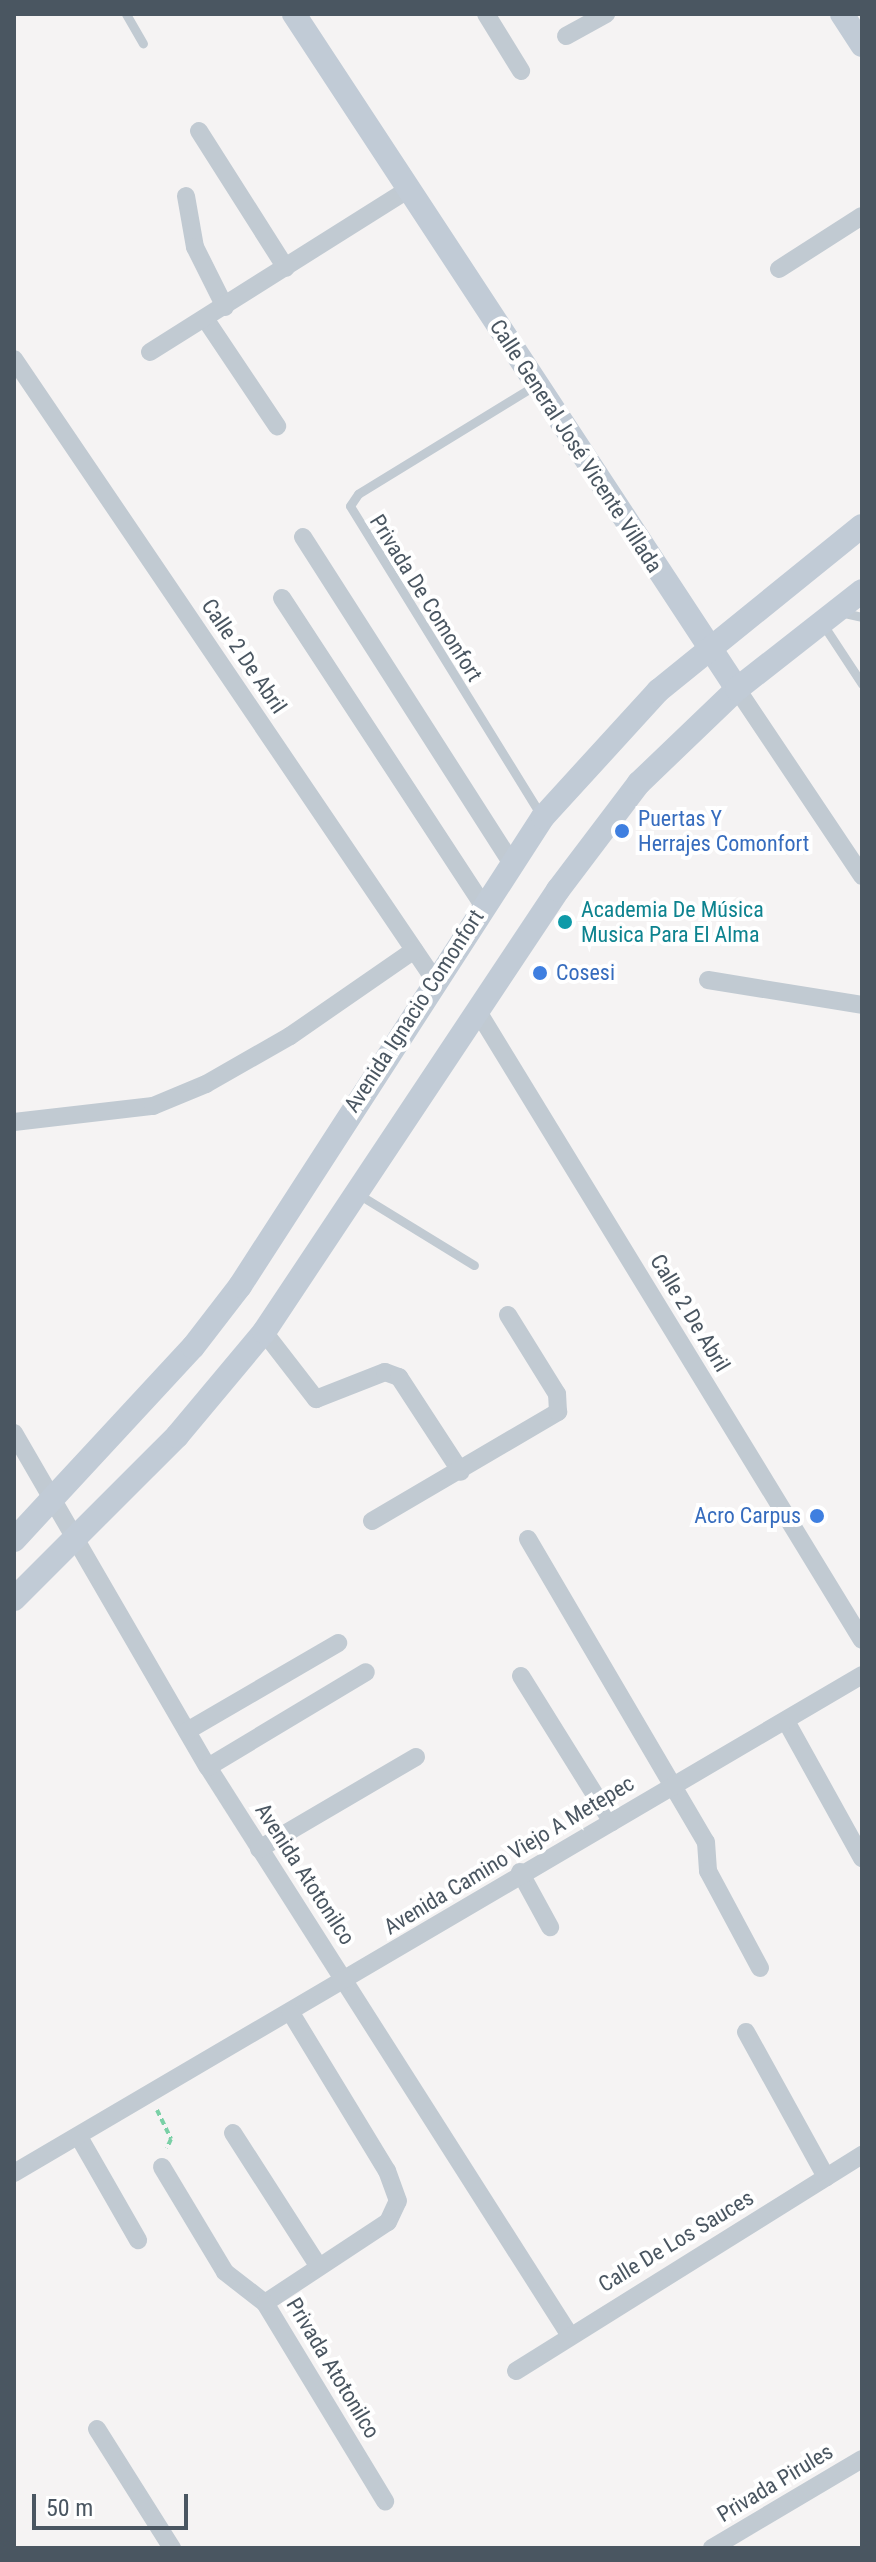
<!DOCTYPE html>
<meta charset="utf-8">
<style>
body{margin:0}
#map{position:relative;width:876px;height:2562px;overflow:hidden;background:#f5f3f3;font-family:"Roboto Condensed",sans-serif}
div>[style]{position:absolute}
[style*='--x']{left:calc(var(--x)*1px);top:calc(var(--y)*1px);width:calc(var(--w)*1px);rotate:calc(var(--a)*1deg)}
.path>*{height:4px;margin-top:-2px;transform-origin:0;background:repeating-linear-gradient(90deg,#7ad0a6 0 6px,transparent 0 10px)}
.service>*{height:9px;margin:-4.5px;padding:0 4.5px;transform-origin:4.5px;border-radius:4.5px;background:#c1cad2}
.minor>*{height:18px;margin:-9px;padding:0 9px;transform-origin:9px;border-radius:9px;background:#c1cad2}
.secondary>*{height:24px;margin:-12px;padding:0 12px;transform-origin:12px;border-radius:12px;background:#c1cbd6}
.dots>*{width:22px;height:22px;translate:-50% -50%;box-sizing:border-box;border:4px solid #fff;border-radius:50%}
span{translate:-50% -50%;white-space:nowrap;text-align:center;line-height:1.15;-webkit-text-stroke:8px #fff;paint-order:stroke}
.street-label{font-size:22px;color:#4a5661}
.shop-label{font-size:22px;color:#366cbe}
.left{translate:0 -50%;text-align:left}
.right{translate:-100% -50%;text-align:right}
.culture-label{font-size:22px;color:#0d838f}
.frame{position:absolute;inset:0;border:16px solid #4a5661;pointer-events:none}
.scale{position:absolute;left:32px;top:2494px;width:156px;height:36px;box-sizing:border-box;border:4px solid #4a5661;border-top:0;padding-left:10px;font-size:24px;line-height:28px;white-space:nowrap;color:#4a5661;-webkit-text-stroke:6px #fff;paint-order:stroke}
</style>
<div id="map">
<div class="path">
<i style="--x:157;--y:2110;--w:32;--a:64"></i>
<i style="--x:171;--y:2139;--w:10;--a:114"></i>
</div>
<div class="service">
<i style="--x:126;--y:14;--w:34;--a:60"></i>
<i style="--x:534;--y:386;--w:206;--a:148.5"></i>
<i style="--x:358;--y:494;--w:14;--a:124"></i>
<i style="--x:350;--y:506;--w:363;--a:58.3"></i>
<i style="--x:840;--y:612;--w:23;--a:13"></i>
<i style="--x:822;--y:623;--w:73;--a:56.7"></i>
<i style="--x:358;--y:1194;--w:136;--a:31.5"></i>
</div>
<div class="minor">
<i style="--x:486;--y:14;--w:67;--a:58.4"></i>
<i style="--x:566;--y:36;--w:46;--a:-28.8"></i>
<i style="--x:199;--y:131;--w:162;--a:57.6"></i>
<i style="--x:186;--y:196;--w:52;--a:80"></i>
<i style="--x:195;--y:247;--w:67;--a:63.4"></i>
<i style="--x:779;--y:269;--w:98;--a:-32.6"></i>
<i style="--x:206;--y:320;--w:128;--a:56.2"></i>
<i style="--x:150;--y:352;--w:302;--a:-32.2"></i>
<i style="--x:14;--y:359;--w:749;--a:55.89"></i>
<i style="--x:303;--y:537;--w:389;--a:57.4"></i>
<i style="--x:282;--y:598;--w:367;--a:56.8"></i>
<i style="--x:737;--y:689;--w:225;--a:56.2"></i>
<i style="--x:708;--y:980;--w:156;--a:9.2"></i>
<i style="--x:477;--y:1010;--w:738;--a:58.57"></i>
<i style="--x:14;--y:1122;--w:140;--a:-6.6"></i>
<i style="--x:153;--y:1106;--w:57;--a:-22.5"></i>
<i style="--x:206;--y:1084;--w:97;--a:-29.7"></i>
<i style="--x:290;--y:1036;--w:151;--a:-34.7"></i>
<i style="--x:264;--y:1332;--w:85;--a:52.2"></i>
<i style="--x:316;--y:1399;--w:74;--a:-21.4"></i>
<i style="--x:385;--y:1372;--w:15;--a:20"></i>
<i style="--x:399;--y:1377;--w:113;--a:56.9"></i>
<i style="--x:14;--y:1433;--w:386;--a:59.9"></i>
<i style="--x:208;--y:1767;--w:672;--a:57.52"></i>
<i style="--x:372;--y:1521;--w:216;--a:-30.4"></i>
<i style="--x:558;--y:1412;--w:18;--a:-93"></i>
<i style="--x:557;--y:1394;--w:93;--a:-121.8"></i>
<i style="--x:528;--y:1539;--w:351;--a:59.6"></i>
<i style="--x:706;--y:1842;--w:29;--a:86"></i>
<i style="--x:708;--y:1871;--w:110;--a:61.8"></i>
<i style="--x:521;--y:1676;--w:172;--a:58.1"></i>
<i style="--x:786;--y:1721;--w:157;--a:61"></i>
<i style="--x:187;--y:1731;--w:175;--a:-30.2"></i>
<i style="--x:208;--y:1767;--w:184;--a:-31"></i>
<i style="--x:259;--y:1849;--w:182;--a:-30.4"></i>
<i style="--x:520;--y:1872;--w:63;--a:61.4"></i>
<i style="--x:746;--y:2032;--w:166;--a:61.1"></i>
<i style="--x:233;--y:2133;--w:159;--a:57.3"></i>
<i style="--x:79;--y:2137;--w:119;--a:60.2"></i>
<i style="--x:162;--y:2167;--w:122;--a:59"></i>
<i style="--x:225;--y:2272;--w:51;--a:37.8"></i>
<i style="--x:14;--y:2173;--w:983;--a:-30.42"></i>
<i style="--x:265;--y:2303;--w:147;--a:-33.4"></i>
<i style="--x:388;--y:2222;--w:23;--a:-65"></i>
<i style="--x:398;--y:2201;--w:32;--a:-110"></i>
<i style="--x:387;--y:2171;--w:185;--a:-121.3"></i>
<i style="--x:265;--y:2303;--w:232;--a:58.8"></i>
<i style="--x:516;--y:2371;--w:408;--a:-32"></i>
<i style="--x:97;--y:2429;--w:141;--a:57.8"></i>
<i style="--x:712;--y:2548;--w:174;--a:-30.7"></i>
</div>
<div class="secondary">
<i style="--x:294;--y:14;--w:807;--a:56.72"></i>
<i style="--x:842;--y:14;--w:37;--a:57"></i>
<i style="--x:14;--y:1540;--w:263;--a:-47.2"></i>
<i style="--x:193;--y:1347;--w:77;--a:-52.4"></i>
<i style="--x:240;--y:1286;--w:558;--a:-57.14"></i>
<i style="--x:543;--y:817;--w:171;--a:-47.6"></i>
<i style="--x:658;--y:691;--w:262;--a:-39"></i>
<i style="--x:14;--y:1599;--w:231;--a:-45"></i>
<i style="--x:177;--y:1436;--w:136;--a:-50.1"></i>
<i style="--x:264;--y:1332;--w:531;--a:-56.37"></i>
<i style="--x:558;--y:890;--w:134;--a:-52.9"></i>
<i style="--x:639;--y:783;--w:136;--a:-43.8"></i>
<i style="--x:737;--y:689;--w:159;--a:-38.1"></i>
</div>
<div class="dots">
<i style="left:622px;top:831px;background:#3f7fe0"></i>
<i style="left:565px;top:922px;background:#0f9aa8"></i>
<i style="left:540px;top:973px;background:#3f7fe0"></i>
<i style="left:817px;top:1516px;background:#3f7fe0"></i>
</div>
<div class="street-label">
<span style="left:576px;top:446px;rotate:57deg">Calle General José Vicente Villada</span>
<span style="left:426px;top:598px;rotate:58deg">Privada De Comonfort</span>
<span style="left:244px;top:656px;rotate:56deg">Calle 2 De Abril</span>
<span style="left:414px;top:1011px;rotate:-57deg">Avenida Ignacio Comonfort</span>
<span style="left:690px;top:1313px;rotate:59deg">Calle 2 De Abril</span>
<span style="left:509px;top:1855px;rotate:-31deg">Avenida Camino Viejo A Metepec</span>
<span style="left:305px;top:1874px;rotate:57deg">Avenida Atotonilco</span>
<span style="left:676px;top:2241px;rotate:-31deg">Calle De Los Sauces</span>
<span style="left:333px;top:2368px;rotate:59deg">Privada Atotonilco</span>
<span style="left:775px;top:2483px;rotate:-31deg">Privada Pirules</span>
</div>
<div class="shop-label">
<span class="left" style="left:638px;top:831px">Puertas Y<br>Herrajes Comonfort</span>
<span class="left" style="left:556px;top:973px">Cosesi</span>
<span class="right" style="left:801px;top:1516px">Acro Carpus</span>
</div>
<div class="culture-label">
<span class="left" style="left:581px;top:922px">Academia De Música<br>Musica Para El Alma</span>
</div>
<div class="frame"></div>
<div class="scale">50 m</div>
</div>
